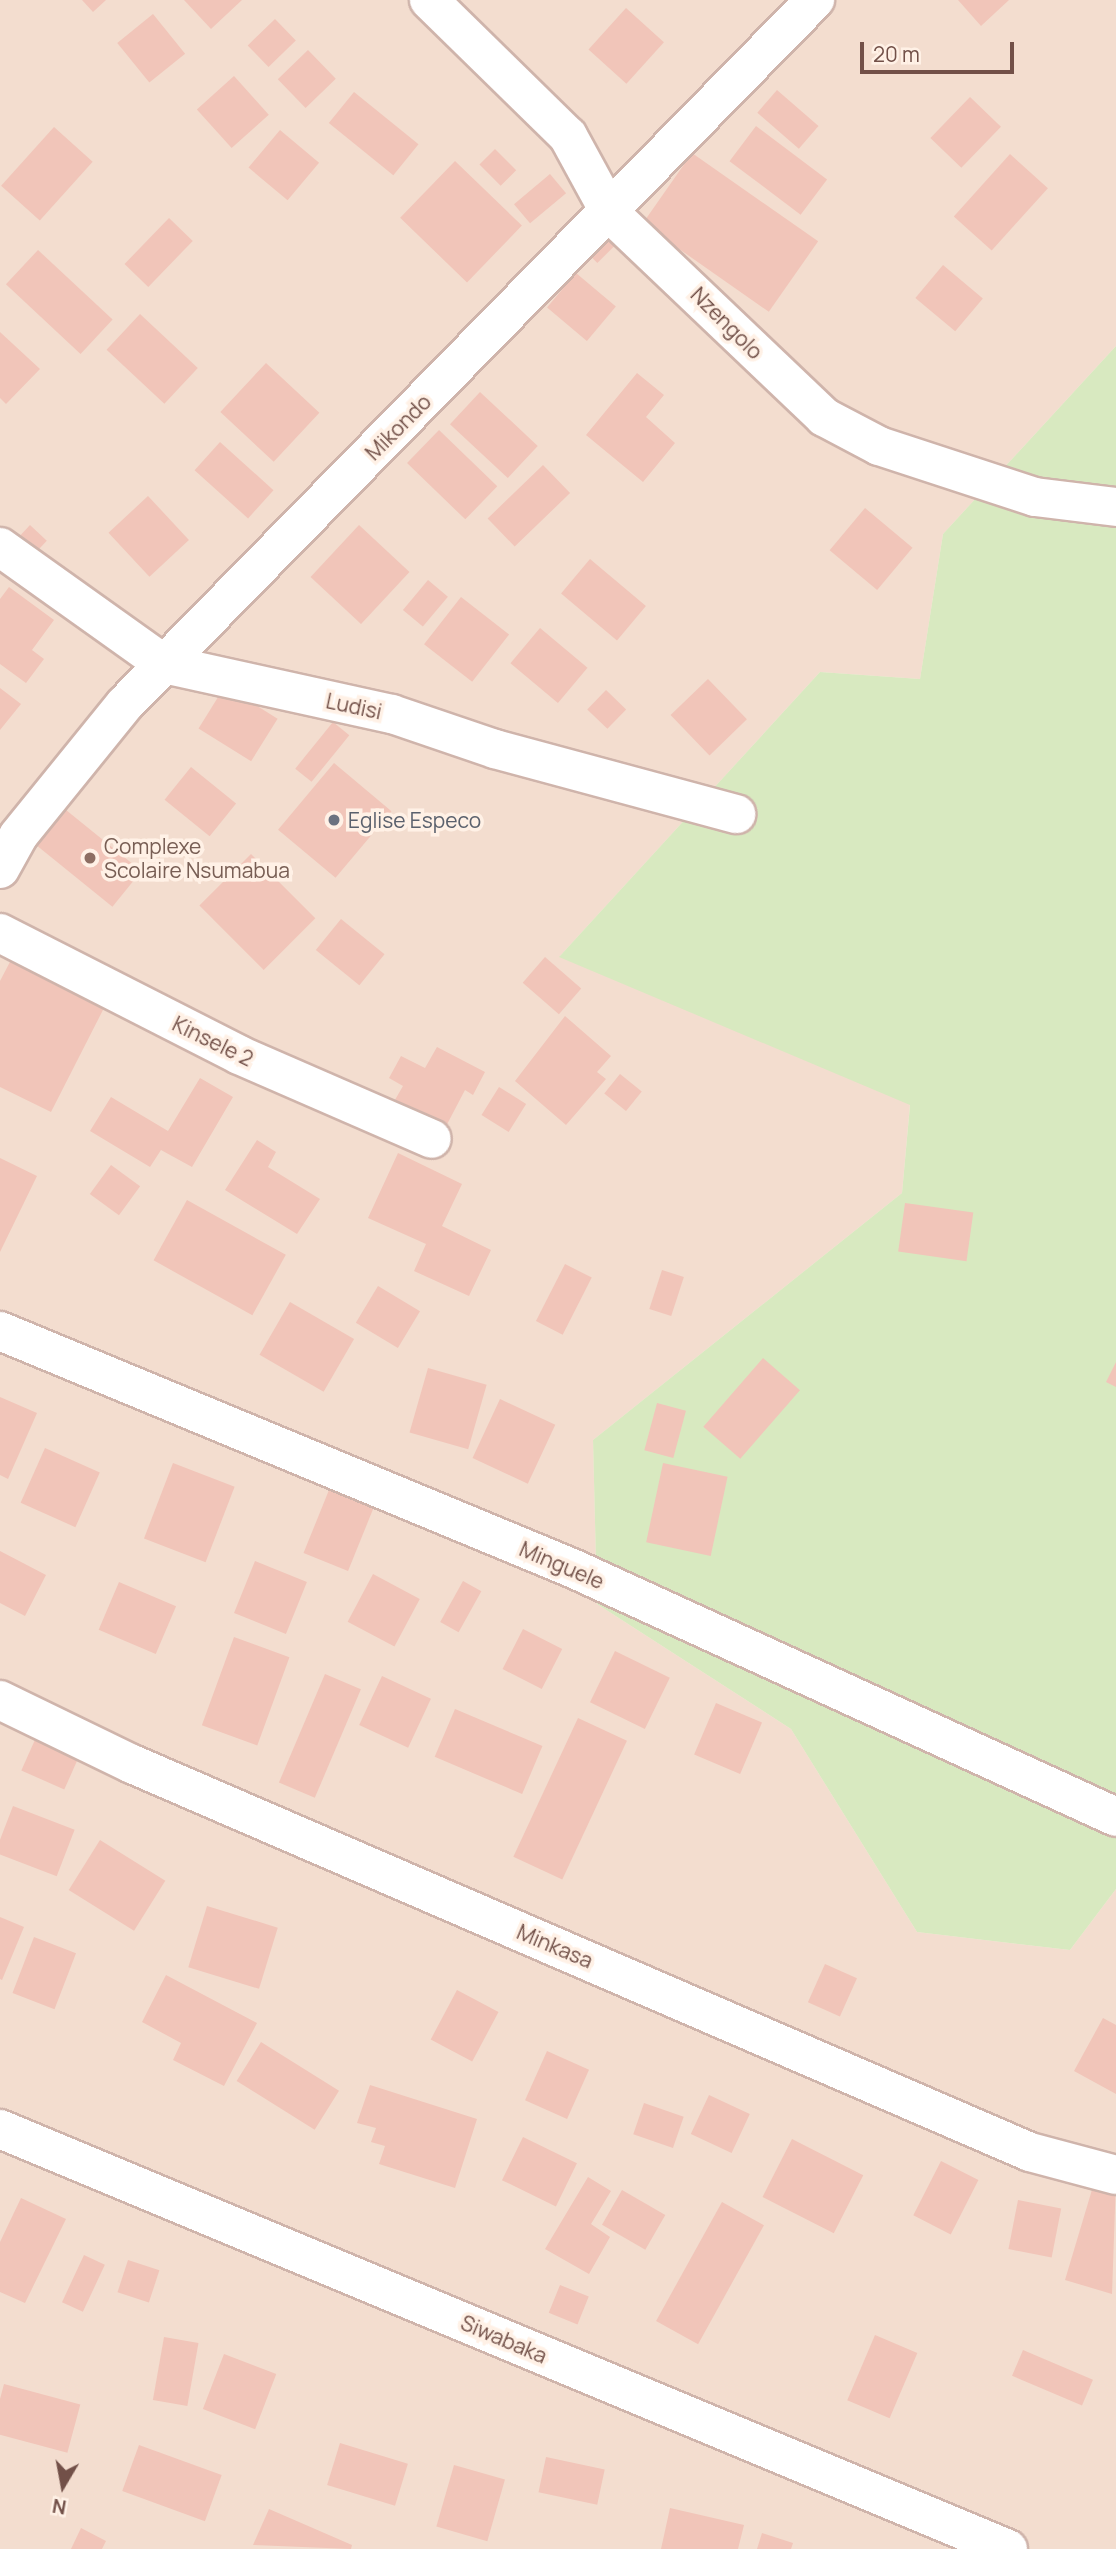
<!DOCTYPE html>
<style>
body{margin:0}
#map{position:relative;width:1116px;height:2549px;overflow:hidden;background:#fcece1;font-family:Manrope,sans-serif}
div>[style]{position:absolute}
[style*='--x']{left:calc(var(--x)*1px);top:calc(var(--y)*1px);width:calc(var(--w)*1px);rotate:calc(var(--a)*1deg)}
.residential>*{inset:0;background:#f3ddcf}
.green>*{inset:0;background:#d8e9c0}
.building>*{inset:0;background:#f1c5b9;transform-origin:0 0}
.roads{filter:drop-shadow(2px 0 #cfb4ab) drop-shadow(-2px 0 #cfb4ab) drop-shadow(0 2px #cfb4ab) drop-shadow(0 -2px #cfb4ab)}
.street>*{height:38px;margin:-19px;padding:0 19px;transform-origin:19px;border-radius:19px;background:#fff}
.dots>*{width:19px;height:19px;translate:-50% -50%;box-sizing:border-box;border:4px solid #fff1e6;border-radius:50%}
span{translate:-50% -50%;white-space:nowrap;text-align:center;line-height:1.15;-webkit-text-stroke:7px #fff1e6;paint-order:stroke}
.street-label{font-size:21px;color:#725048}
.worship-label{font-size:21px;color:#5b616d}
.left{translate:0 -50%;text-align:left}
.education-label{font-size:21px;color:#785e54}
.north{position:absolute;left:28px;top:2451px;width:70px;height:70px;-webkit-text-stroke:5px #fff1e6;paint-order:stroke;rotate:190deg;font-size:19px;font-weight:700;line-height:28px;text-align:center;color:#725048}
.north::after{content:'';display:block;margin:auto;width:24px;height:32px;background:#725048;clip-path:polygon(50% 0,100% 100%,50% 72%,0 100%)}
.scale{position:absolute;left:860px;top:42px;width:154px;height:32px;box-sizing:border-box;border:4px solid #725048;border-top:0;padding-left:9px;font-size:21px;line-height:24px;white-space:nowrap;color:#725048;-webkit-text-stroke:5px #fff1e6;paint-order:stroke}
</style>
<div id="map">
<div class="residential">
<i style="clip-path:polygon(0 0,1116px 0,1116px 346px,943px 534px,920px 679px,820px 672px,560px 956px,910px 1104px,902px 1193px,593px 1440px,597px 1604px,791px 1729px,917px 1932px,1070px 1950px,1116px 1889px,1116px 2549px,0 2549px)"></i>
</div>
<div class="green">
<i style="clip-path:polygon(1116px 346px,1116px 1889px,1070px 1950px,917px 1932px,791px 1729px,597px 1604px,593px 1440px,902px 1193px,910px 1105px,559px 957px,820px 672px,920px 679px,943px 534px)"></i>
</div>
<div class="building">
<i style="clip-path:polygon(82px 0,106px 0,93px 12px)"></i>
<i style="clip-path:polygon(184px 0,242px 0,211px 29px)"></i>
<i style="clip-path:polygon(958px 0,1009px 0,981px 26px)"></i>
<i style="left:626px;top:8px;width:51px;height:56px;rotate:42deg"></i>
<i style="left:153px;top:14px;width:51px;height:46px;rotate:51deg"></i>
<i style="left:275px;top:19px;width:30px;height:38px;rotate:46deg"></i>
<i style="left:308px;top:50px;width:40px;height:42px;rotate:46deg"></i>
<i style="left:234px;top:76px;width:52px;height:50px;rotate:48deg"></i>
<i style="left:777px;top:90px;width:55px;height:30px;rotate:41deg"></i>
<i style="left:354px;top:92px;width:83px;height:40px;rotate:39deg"></i>
<i style="left:970px;top:97px;width:43px;height:57px;rotate:44deg"></i>
<i style="left:756px;top:126px;width:89px;height:44px;rotate:37deg"></i>
<i style="left:54px;top:127px;width:52px;height:79px;rotate:42deg"></i>
<i style="left:280px;top:130px;width:51px;height:49px;rotate:40deg"></i>
<i style="left:495px;top:149px;width:30px;height:22px;rotate:45deg"></i>
<i style="left:692px;top:153px;width:154px;height:86px;rotate:35deg"></i>
<i style="left:1010px;top:154px;width:51px;height:84px;rotate:42deg"></i>
<i style="left:455px;top:161px;width:93px;height:79px;rotate:44deg"></i>
<i style="left:550px;top:174px;width:25px;height:47px;rotate:50deg"></i>
<i style="left:169px;top:218px;width:33px;height:64px;rotate:44deg"></i>
<i style="left:603px;top:229px;width:20px;height:28px;rotate:45deg"></i>
<i style="left:38px;top:250px;width:102px;height:47px;rotate:43deg"></i>
<i style="left:943px;top:265px;width:52px;height:43px;rotate:40deg"></i>
<i style="left:576px;top:273px;width:52px;height:45px;rotate:40deg"></i>
<i style="left:140px;top:314px;width:79px;height:49px;rotate:43deg"></i>
<i style="clip-path:polygon(0 332px,40px 369px,6px 404px,0 398px)"></i>
<i style="left:266px;top:363px;width:73px;height:67px;rotate:43deg"></i>
<i style="clip-path:polygon(637px 373px,664px 395px,646px 417px,675px 443px,643px 482px,586px 435px)"></i>
<i style="left:480px;top:392px;width:79px;height:44px;rotate:43deg"></i>
<i style="left:439px;top:430px;width:81px;height:46px;rotate:44deg"></i>
<i style="left:220px;top:442px;width:72px;height:38px;rotate:42deg"></i>
<i style="left:543px;top:465px;width:39px;height:77px;rotate:46deg"></i>
<i style="left:148px;top:496px;width:60px;height:54px;rotate:47deg"></i>
<i style="left:865px;top:508px;width:62px;height:55px;rotate:40deg"></i>
<i style="left:30px;top:525px;width:23px;height:18px;rotate:43deg"></i>
<i style="left:359px;top:525px;width:69px;height:71px;rotate:43deg"></i>
<i style="left:590px;top:559px;width:73px;height:45px;rotate:40deg"></i>
<i style="left:428px;top:580px;width:26px;height:39px;rotate:40deg"></i>
<i style="clip-path:polygon(9px 587px,54px 620px,32px 650px,44px 659px,26px 683px,0 664px,0 599px)"></i>
<i style="left:461px;top:597px;width:61px;height:60px;rotate:38deg"></i>
<i style="left:540px;top:628px;width:62px;height:46px;rotate:40deg"></i>
<i style="left:708px;top:679px;width:56px;height:52px;rotate:46deg"></i>
<i style="left:225px;top:686px;width:62px;height:50px;rotate:32deg"></i>
<i style="clip-path:polygon(0 688px,21px 704px,0 730px)"></i>
<i style="left:606px;top:690px;width:28px;height:27px;rotate:44deg"></i>
<i style="left:333px;top:722px;width:21px;height:60px;rotate:39deg"></i>
<i style="left:334px;top:763px;width:75px;height:87px;rotate:40deg"></i>
<i style="left:191px;top:767px;width:58px;height:42px;rotate:39deg"></i>
<i style="left:66px;top:810px;width:97px;height:46px;rotate:39deg"></i>
<i style="left:251px;top:854px;width:91px;height:73px;rotate:45deg"></i>
<i style="left:341px;top:919px;width:56px;height:40px;rotate:39deg"></i>
<i style="left:545px;top:957px;width:48px;height:34px;rotate:41deg"></i>
<i style="clip-path:polygon(11px 960px,105px 1006px,51px 1112px,0 1087px,0 981px)"></i>
<i style="clip-path:polygon(565px 1016px,611px 1056px,597px 1072px,606px 1079px,566px 1125px,515px 1081px)"></i>
<i style="clip-path:polygon(437px 1047px,485px 1072px,473px 1095px,465px 1090px,443px 1132px,392px 1105px,403px 1086px,389px 1078px,401px 1056px,425px 1068px)"></i>
<i style="left:620px;top:1074px;width:28px;height:25px;rotate:39deg"></i>
<i style="clip-path:polygon(200px 1078px,233px 1097px,192px 1167px,161px 1150px,150px 1167px,90px 1131px,111px 1097px,168px 1131px)"></i>
<i style="left:499px;top:1087px;width:32px;height:33px;rotate:32deg"></i>
<i style="clip-path:polygon(257px 1140px,276px 1152px,268px 1167px,320px 1199px,297px 1234px,225px 1190px)"></i>
<i style="clip-path:polygon(398px 1153px,462px 1184px,442px 1226px,491px 1250px,469px 1296px,414px 1271px,426px 1244px,368px 1218px)"></i>
<i style="clip-path:polygon(0 1158px,37px 1176px,0 1252px)"></i>
<i style="left:111px;top:1165px;width:36px;height:36px;rotate:36deg"></i>
<i style="left:187px;top:1200px;width:113px;height:69px;rotate:29deg"></i>
<i style="left:905px;top:1203px;width:69px;height:49px;rotate:8deg"></i>
<i style="left:565px;top:1264px;width:30px;height:64px;rotate:27deg"></i>
<i style="left:662px;top:1270px;width:23px;height:41px;rotate:18deg"></i>
<i style="left:378px;top:1286px;width:49px;height:43px;rotate:31deg"></i>
<i style="left:290px;top:1302px;width:74px;height:61px;rotate:30deg"></i>
<i style="left:763px;top:1358px;width:49px;height:91px;rotate:41deg"></i>
<i style="clip-path:polygon(1116px 1362px,1116px 1387px,1106px 1382px)"></i>
<i style="left:428px;top:1368px;width:61px;height:67px;rotate:16deg"></i>
<i style="clip-path:polygon(0 1397px,37px 1413px,8px 1479px,0 1475px)"></i>
<i style="left:500px;top:1399px;width:61px;height:65px;rotate:25deg"></i>
<i style="left:657px;top:1403px;width:30px;height:49px;rotate:15deg"></i>
<i style="left:45px;top:1448px;width:60px;height:60px;rotate:24deg"></i>
<i style="left:173px;top:1463px;width:66px;height:81px;rotate:21deg"></i>
<i style="left:663px;top:1463px;width:66px;height:81px;rotate:12deg"></i>
<i style="left:329px;top:1490px;width:48px;height:68px;rotate:22deg"></i>
<i style="clip-path:polygon(0 1551px,46px 1575px,25px 1616px,0 1603px)"></i>
<i style="left:255px;top:1561px;width:56px;height:56px;rotate:22deg"></i>
<i style="left:373px;top:1574px;width:53px;height:54px;rotate:28deg"></i>
<i style="left:463px;top:1581px;width:21px;height:47px;rotate:29deg"></i>
<i style="left:119px;top:1582px;width:62px;height:52px;rotate:23deg"></i>
<i style="left:523px;top:1629px;width:44px;height:45px;rotate:27deg"></i>
<i style="left:234px;top:1637px;width:59px;height:94px;rotate:20deg"></i>
<i style="left:615px;top:1651px;width:61px;height:57px;rotate:26deg"></i>
<i style="left:325px;top:1674px;width:39px;height:118px;rotate:23deg"></i>
<i style="left:382px;top:1676px;width:54px;height:54px;rotate:25deg"></i>
<i style="left:716px;top:1703px;width:50px;height:56px;rotate:23deg"></i>
<i style="left:455px;top:1709px;width:95px;height:52px;rotate:23deg"></i>
<i style="left:578px;top:1718px;width:54px;height:153px;rotate:25deg"></i>
<i style="left:38px;top:1733px;width:47px;height:41px;rotate:24deg"></i>
<i style="left:13px;top:1806px;width:66px;height:50px;rotate:21deg"></i>
<i style="left:100px;top:1840px;width:77px;height:59px;rotate:32deg"></i>
<i style="left:207px;top:1906px;width:74px;height:64px;rotate:17deg"></i>
<i style="clip-path:polygon(0 1917px,24px 1927px,2px 1980px,0 1979px)"></i>
<i style="left:34px;top:1937px;width:45px;height:60px;rotate:21deg"></i>
<i style="left:825px;top:1964px;width:35px;height:42px;rotate:24deg"></i>
<i style="clip-path:polygon(166px 1975px,257px 2023px,224px 2086px,173px 2060px,181px 2043px,142px 2022px)"></i>
<i style="left:457px;top:1990px;width:47px;height:56px;rotate:28deg"></i>
<i style="clip-path:polygon(1103px 2018px,1116px 2025px,1116px 2094px,1074px 2071px)"></i>
<i style="left:261px;top:2042px;width:92px;height:46px;rotate:32deg"></i>
<i style="left:547px;top:2051px;width:46px;height:54px;rotate:24deg"></i>
<i style="clip-path:polygon(370px 2085px,477px 2119px,455px 2188px,379px 2164px,385px 2146px,371px 2142px,376px 2128px,357px 2123px)"></i>
<i style="left:709px;top:2095px;width:45px;height:43px;rotate:25deg"></i>
<i style="left:644px;top:2103px;width:42px;height:33px;rotate:19deg"></i>
<i style="left:523px;top:2137px;width:60px;height:48px;rotate:26deg"></i>
<i style="left:792px;top:2139px;width:80px;height:65px;rotate:27deg"></i>
<i style="left:941px;top:2161px;width:42px;height:61px;rotate:27deg"></i>
<i style="clip-path:polygon(1097px 2173px,1116px 2179px,1112px 2294px,1065px 2280px)"></i>
<i style="clip-path:polygon(588px 2177px,611px 2191px,591px 2224px,610px 2237px,589px 2274px,545px 2249px)"></i>
<i style="left:622px;top:2190px;width:50px;height:40px;rotate:30deg"></i>
<i style="clip-path:polygon(21px 2198px,66px 2219px,25px 2303px,0 2292px,0 2242px)"></i>
<i style="left:1018px;top:2200px;width:44px;height:50px;rotate:11deg"></i>
<i style="left:722px;top:2202px;width:48px;height:136px;rotate:29deg"></i>
<i style="left:84px;top:2255px;width:23px;height:52px;rotate:25deg"></i>
<i style="left:128px;top:2260px;width:33px;height:34px;rotate:18deg"></i>
<i style="left:560px;top:2285px;width:31px;height:30px;rotate:22deg"></i>
<i style="left:875px;top:2335px;width:46px;height:71px;rotate:23deg"></i>
<i style="left:164px;top:2337px;width:35px;height:64px;rotate:10deg"></i>
<i style="left:1023px;top:2350px;width:76px;height:28px;rotate:23deg"></i>
<i style="left:224px;top:2354px;width:56px;height:59px;rotate:21deg"></i>
<i style="left:4px;top:2384px;width:79px;height:50px;rotate:15deg"></i>
<i style="left:340px;top:2443px;width:71px;height:44px;rotate:17deg"></i>
<i style="left:139px;top:2445px;width:88px;height:49px;rotate:20deg"></i>
<i style="left:546px;top:2457px;width:60px;height:36px;rotate:12deg"></i>
<i style="left:454px;top:2465px;width:53px;height:64px;rotate:16deg"></i>
<i style="clip-path:polygon(670px 2508px,744px 2525px,738px 2549px,661px 2549px)"></i>
<i style="clip-path:polygon(269px 2509px,352px 2545px,351px 2549px,253px 2545px)"></i>
<i style="clip-path:polygon(81px 2528px,106px 2541px,102px 2549px,71px 2549px)"></i>
<i style="clip-path:polygon(762px 2533px,793px 2543px,791px 2549px,757px 2549px)"></i>
</div>
<div class="roads">
<div class="street">
<i style="--x:429;--y:0;--w:194;--a:44.4"></i>
<i style="--x:568;--y:136;--w:88;--a:61.4"></i>
<i style="--x:610;--y:213;--w:296;--a:43.6"></i>
<i style="--x:824;--y:417;--w:62;--a:27.8"></i>
<i style="--x:879;--y:446;--w:164;--a:18.1"></i>
<i style="--x:1035;--y:497;--w:82;--a:7"></i>
<i style="--x:0;--y:547;--w:201;--a:35.5"></i>
<i style="--x:164;--y:664;--w:233;--a:12.4"></i>
<i style="--x:392;--y:714;--w:109;--a:18.8"></i>
<i style="--x:495;--y:749;--w:250;--a:15.1"></i>
<i style="--x:0;--y:869;--w:38;--a:-61"></i>
<i style="--x:18;--y:836;--w:170;--a:-51"></i>
<i style="--x:125;--y:704;--w:986;--a:-45.58"></i>
<i style="--x:0;--y:933;--w:268;--a:27"></i>
<i style="--x:239;--y:1055;--w:210;--a:23.5"></i>
<i style="--x:0;--y:1331;--w:619;--a:22.51"></i>
<i style="--x:572;--y:1568;--w:598;--a:24.59"></i>
<i style="--x:0;--y:1700;--w:147;--a:25.9"></i>
<i style="--x:132;--y:1764;--w:978;--a:23.37"></i>
<i style="--x:1030;--y:2152;--w:89;--a:15"></i>
<i style="--x:0;--y:2129;--w:1092;--a:22.62"></i>
</div>
</div>
<div class="dots">
<i style="left:334px;top:820px;background:#6b7280"></i>
<i style="left:90px;top:858px;background:#8d6e63"></i>
</div>
<div class="street-label">
<span style="left:727px;top:323px;rotate:45deg">Nzengolo</span>
<span style="left:398px;top:427px;rotate:-45deg">Mikondo</span>
<span style="left:354px;top:706px;rotate:12deg">Ludisi</span>
<span style="left:213px;top:1041px;rotate:26deg">Kinsele 2</span>
<span style="left:562px;top:1565px;rotate:23deg">Minguele</span>
<span style="left:555px;top:1946px;rotate:23deg">Minkasa</span>
<span style="left:504px;top:2339px;rotate:23deg">Siwabaka</span>
</div>
<div class="worship-label">
<span class="left" style="left:348px;top:820px">Eglise Especo</span>
</div>
<div class="education-label">
<span class="left" style="left:104px;top:858px">Complexe<br>Scolaire Nsumabua</span>
</div>
<div class="north">N</div>
<div class="scale">20 m</div>
</div>
